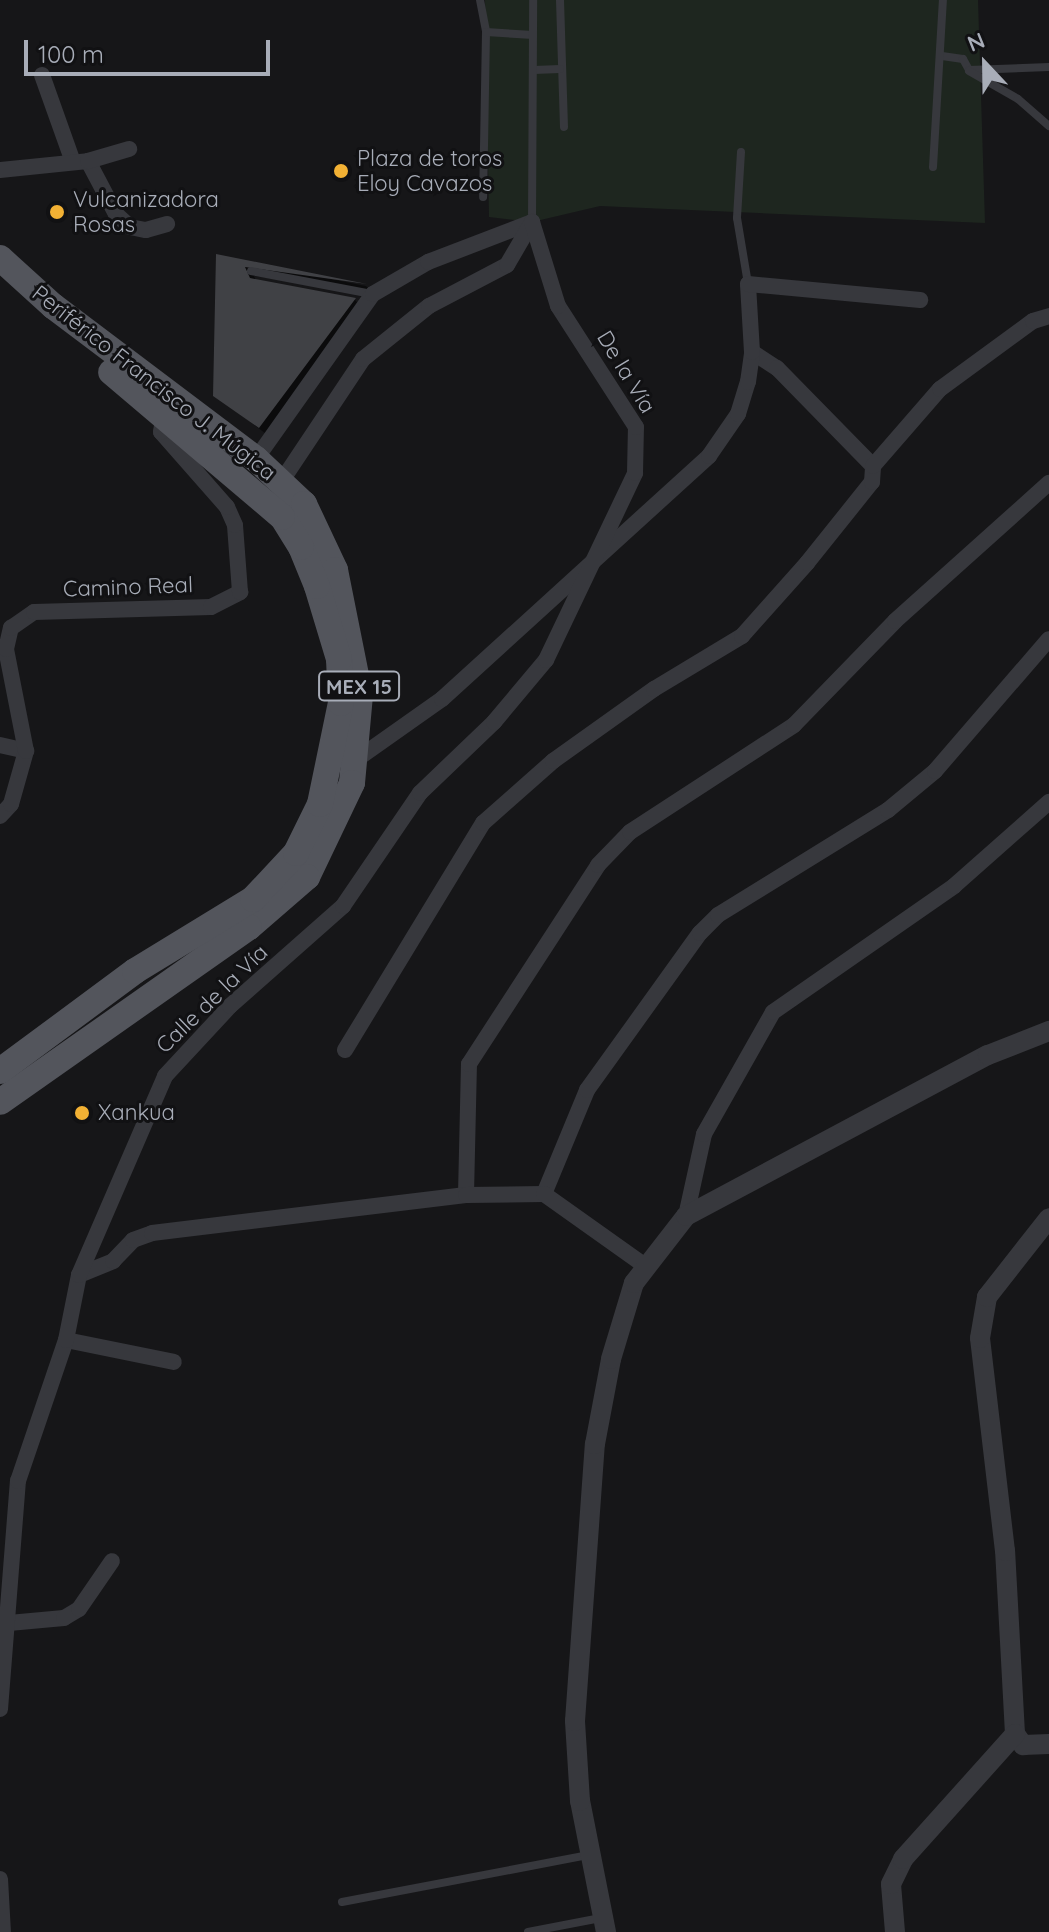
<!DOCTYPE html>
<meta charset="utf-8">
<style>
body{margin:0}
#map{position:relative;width:1049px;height:1932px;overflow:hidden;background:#161618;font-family:Quicksand,sans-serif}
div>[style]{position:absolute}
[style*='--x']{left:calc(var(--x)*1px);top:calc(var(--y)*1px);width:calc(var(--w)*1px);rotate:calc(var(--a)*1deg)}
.green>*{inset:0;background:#1e261f}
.shadow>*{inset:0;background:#0007}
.building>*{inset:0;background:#404145}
.service>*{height:8px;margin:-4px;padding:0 4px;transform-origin:4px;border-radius:4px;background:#37383d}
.minor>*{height:16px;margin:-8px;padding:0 8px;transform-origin:8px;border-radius:8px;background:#37383d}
.tertiary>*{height:20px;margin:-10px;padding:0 10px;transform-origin:10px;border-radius:10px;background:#37383d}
.primary>*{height:26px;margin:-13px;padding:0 13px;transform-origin:13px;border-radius:13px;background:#53555c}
.dots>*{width:22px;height:22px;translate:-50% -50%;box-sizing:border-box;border:4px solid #111113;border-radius:50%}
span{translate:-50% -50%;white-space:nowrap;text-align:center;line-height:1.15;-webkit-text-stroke:6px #111113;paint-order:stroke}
.shield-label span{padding:2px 6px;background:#111113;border:2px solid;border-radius:6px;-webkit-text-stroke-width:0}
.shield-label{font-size:20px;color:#a8adb8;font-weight:700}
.poi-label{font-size:22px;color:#a8adb8}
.left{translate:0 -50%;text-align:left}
.street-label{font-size:22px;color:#a8adb8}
.north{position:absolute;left:945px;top:24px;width:80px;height:80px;-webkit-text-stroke:6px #111113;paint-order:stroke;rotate:338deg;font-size:22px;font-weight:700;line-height:32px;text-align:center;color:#a8adb8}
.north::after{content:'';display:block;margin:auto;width:28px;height:36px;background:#a8adb8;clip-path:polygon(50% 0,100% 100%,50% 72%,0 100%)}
.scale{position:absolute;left:24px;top:40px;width:246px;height:36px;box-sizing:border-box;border:4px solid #a8adb8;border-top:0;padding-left:10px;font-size:24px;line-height:28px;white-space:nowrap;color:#a8adb8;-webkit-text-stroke:6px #111113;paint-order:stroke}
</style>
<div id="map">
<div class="green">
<i style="clip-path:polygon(485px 0,978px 0,985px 223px,600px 206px,532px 222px,489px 217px)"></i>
</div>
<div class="shadow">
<i style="clip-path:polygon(218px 256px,366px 286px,373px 293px,254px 276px,256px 281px,355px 300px,365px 310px,270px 437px,215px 395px)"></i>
</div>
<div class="building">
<i style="clip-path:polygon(216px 254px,367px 284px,245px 267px,250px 278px,356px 298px,259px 428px,213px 396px)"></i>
</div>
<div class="service">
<i style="--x:480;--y:0;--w:33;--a:79"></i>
<i style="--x:486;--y:32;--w:165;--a:91"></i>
<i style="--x:560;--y:0;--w:127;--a:88.2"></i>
<i style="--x:486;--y:32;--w:47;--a:3.7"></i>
<i style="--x:942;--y:56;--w:21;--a:8"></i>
<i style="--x:963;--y:59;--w:13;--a:61"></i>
<i style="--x:969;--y:70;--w:80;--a:-2.1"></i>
<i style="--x:534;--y:70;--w:26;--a:-2"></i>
<i style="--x:969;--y:71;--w:56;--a:29.7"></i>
<i style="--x:1018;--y:99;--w:41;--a:41.1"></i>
<i style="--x:741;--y:152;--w:66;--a:93.5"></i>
<i style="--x:737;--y:218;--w:67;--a:80.5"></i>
<i style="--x:933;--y:167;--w:167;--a:-86.6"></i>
<i style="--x:532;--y:222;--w:222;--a:-89.7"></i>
<i style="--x:251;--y:271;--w:123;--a:10.8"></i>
<i style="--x:342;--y:1902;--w:250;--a:-10.8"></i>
<i style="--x:528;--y:1932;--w:74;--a:-10.9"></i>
</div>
<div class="minor">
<i style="--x:42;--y:75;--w:92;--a:70.4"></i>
<i style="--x:88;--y:161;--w:60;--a:62.2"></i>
<i style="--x:116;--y:214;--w:19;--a:43"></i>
<i style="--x:130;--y:227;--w:16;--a:11"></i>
<i style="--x:146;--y:230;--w:22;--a:-16"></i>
<i style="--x:0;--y:170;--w:88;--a:-5.8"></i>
<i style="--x:88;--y:161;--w:43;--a:-16.3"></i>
<i style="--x:752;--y:352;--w:30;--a:33"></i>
<i style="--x:777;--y:368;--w:137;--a:45.6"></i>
<i style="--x:256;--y:459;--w:202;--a:-54.7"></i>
<i style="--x:373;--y:294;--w:64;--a:-30.2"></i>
<i style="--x:428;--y:262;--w:111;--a:-21"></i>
<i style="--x:281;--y:482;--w:148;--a:-56.3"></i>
<i style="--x:363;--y:359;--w:85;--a:-38.8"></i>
<i style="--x:429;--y:306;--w:88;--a:-27.7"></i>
<i style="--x:507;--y:265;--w:50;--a:-59.8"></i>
<i style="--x:0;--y:745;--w:27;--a:13"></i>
<i style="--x:357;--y:759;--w:104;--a:-35.2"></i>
<i style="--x:442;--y:699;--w:361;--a:-42.3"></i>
<i style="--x:709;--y:456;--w:51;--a:-55.4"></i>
<i style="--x:738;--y:414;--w:34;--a:-73"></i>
<i style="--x:748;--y:382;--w:30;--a:-82"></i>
<i style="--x:752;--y:352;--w:68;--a:-93.4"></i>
<i style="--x:748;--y:284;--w:173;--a:5.3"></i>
<i style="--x:0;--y:816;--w:16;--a:-47"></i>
<i style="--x:11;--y:804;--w:55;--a:-74.2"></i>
<i style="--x:26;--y:751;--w:104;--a:-101.1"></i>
<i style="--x:6;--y:649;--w:22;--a:-77"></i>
<i style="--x:11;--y:628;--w:28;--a:-35"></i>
<i style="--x:34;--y:612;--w:177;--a:-1.6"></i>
<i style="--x:211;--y:607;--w:33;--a:-27"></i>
<i style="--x:240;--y:592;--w:67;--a:-94.3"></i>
<i style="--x:235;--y:525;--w:20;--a:-114"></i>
<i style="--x:227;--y:507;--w:100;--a:-131.3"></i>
<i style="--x:161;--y:432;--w:19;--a:-81"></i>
<i style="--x:345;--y:1050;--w:266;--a:-58.7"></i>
<i style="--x:483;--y:823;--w:94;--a:-41.5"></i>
<i style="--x:553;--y:761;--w:124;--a:-35.5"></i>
<i style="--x:654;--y:689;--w:103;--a:-31.1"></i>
<i style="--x:742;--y:636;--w:98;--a:-48.3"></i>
<i style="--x:807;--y:563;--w:104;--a:-51.3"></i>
<i style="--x:872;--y:482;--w:16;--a:-86"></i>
<i style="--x:873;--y:466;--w:102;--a:-49"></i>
<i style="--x:940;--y:389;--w:115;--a:-36.2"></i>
<i style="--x:1033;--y:321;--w:17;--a:-17"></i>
<i style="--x:544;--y:1194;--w:113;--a:-67.5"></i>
<i style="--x:587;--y:1090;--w:193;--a:-54.3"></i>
<i style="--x:700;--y:933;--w:25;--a:-45"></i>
<i style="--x:718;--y:915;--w:200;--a:-31.7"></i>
<i style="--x:888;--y:810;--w:61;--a:-39.7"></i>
<i style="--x:935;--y:771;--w:174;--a:-49.2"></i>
<i style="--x:466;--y:1195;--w:131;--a:-88.7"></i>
<i style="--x:469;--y:1064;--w:237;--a:-57"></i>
<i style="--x:598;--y:865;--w:46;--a:-45.9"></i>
<i style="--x:630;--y:832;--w:196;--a:-33.1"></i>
<i style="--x:794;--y:725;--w:145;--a:-45.8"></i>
<i style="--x:895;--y:621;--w:207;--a:-41.9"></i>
<i style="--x:686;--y:1216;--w:84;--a:-77.6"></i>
<i style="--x:704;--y:1134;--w:140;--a:-60.5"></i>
<i style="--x:773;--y:1012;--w:221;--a:-34.8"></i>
<i style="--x:954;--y:886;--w:127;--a:-41.5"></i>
<i style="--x:79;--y:1275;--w:37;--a:-22"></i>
<i style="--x:113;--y:1261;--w:29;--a:-46"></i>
<i style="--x:133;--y:1240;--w:20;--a:-20"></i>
<i style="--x:152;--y:1233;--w:316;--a:-6.9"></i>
<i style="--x:466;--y:1195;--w:78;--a:-0.7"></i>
<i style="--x:544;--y:1194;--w:123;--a:35.4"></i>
<i style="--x:66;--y:1340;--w:110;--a:11.5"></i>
<i style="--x:9;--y:1623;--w:55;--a:-5.2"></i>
<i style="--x:64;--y:1618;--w:17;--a:-31"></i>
<i style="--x:79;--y:1609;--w:58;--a:-55.5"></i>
<i style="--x:0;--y:1709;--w:229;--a:-85.5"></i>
<i style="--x:18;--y:1481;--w:149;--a:-71.2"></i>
<i style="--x:66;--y:1340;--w:66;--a:-78.7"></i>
<i style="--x:79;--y:1275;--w:217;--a:-66.6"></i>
<i style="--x:165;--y:1076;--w:96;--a:-47.1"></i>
<i style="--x:230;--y:1006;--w:151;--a:-41.5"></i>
<i style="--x:343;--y:906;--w:137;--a:-55.7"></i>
<i style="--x:420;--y:793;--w:103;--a:-43.8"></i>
<i style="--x:494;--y:722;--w:81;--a:-50"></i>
<i style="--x:546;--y:660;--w:207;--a:-64.5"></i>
<i style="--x:635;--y:473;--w:46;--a:-88.8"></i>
<i style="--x:636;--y:427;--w:144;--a:-122.8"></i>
<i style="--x:558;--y:306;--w:88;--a:-107.2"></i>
<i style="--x:0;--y:1879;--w:53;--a:86.8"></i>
</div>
<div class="tertiary">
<i style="--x:1015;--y:1734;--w:183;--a:-93.1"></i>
<i style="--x:1005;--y:1551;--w:214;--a:-96.7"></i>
<i style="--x:980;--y:1338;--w:42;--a:-80.3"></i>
<i style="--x:987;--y:1297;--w:100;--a:-51.9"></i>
<i style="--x:1015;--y:1734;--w:14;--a:54"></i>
<i style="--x:1023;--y:1745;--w:26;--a:-2"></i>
<i style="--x:606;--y:1932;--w:134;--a:-101.2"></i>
<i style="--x:580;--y:1801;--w:80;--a:-93.6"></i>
<i style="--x:575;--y:1721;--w:278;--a:-85.9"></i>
<i style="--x:595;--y:1444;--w:86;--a:-79.3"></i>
<i style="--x:611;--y:1359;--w:79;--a:-73.2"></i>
<i style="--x:634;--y:1283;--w:85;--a:-52.2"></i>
<i style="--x:686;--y:1216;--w:342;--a:-28.1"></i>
<i style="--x:988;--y:1055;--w:66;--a:-21.5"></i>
<i style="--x:895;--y:1932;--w:48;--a:-94.8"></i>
<i style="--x:891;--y:1884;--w:28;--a:-64"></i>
<i style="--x:903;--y:1859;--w:168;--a:-48.1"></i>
</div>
<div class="primary">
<i style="--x:0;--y:258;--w:72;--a:42.2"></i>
<i style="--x:53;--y:306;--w:254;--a:37"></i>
<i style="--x:256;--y:459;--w:66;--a:43.2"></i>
<i style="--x:304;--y:504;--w:73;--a:64.8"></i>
<i style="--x:335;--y:570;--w:127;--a:78.7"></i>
<i style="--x:360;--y:695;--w:88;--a:95.2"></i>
<i style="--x:352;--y:783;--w:104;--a:115.6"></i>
<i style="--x:307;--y:877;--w:77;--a:139.2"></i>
<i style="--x:249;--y:927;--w:304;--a:144.9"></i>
<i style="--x:0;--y:1071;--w:168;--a:-36.5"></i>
<i style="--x:135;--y:971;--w:138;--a:-31.4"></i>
<i style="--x:253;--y:899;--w:63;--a:-46.9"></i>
<i style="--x:296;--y:853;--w:55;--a:-63.9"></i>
<i style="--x:320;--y:804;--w:103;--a:-78.3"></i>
<i style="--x:341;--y:703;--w:44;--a:-92.6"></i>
<i style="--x:339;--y:659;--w:76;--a:-106.8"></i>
<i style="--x:317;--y:586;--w:42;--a:-112.3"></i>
<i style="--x:301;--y:547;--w:36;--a:-122"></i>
<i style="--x:282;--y:517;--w:224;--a:-139.7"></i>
</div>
<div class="dots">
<i style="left:341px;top:171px;background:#f2b134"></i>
<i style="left:57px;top:212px;background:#f2b134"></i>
<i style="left:82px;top:1113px;background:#f2b134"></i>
</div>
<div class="shield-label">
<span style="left:359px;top:686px">MEX 15</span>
</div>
<div class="poi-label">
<span class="left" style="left:357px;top:171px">Plaza de toros<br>Eloy Cavazos</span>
<span class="left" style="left:73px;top:212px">Vulcanizadora<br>Rosas</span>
<span class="left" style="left:98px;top:1113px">Xankua</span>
</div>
<div class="street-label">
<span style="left:626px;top:372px;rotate:59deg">De la Vía</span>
<span style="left:154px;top:383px;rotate:38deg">Periférico Francisco J. Múgica</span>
<span style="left:128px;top:587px;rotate:-2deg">Camino Real</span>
<span style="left:212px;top:999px;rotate:-44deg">Calle de la Vía</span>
</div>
<div class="north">N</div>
<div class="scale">100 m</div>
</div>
